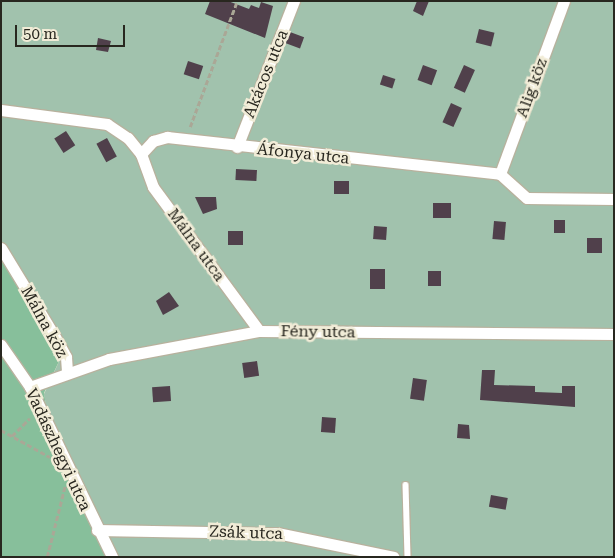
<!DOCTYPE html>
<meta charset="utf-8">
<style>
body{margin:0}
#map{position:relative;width:615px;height:558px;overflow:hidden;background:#f1ecd7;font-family:"Roboto Serif",serif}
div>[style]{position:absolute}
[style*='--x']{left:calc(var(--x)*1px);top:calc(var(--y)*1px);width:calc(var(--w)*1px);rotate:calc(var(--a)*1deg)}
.green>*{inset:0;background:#a1c2ad}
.forest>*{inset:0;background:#87bf9b}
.building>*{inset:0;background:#50404b;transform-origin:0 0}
.path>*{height:2.5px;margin-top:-1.25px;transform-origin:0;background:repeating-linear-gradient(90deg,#aaa796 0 5px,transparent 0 7.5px)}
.roads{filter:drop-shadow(1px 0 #b7b29e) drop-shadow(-1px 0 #b7b29e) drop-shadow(0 1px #b7b29e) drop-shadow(0 -1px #b7b29e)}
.service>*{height:5.5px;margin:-2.75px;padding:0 2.75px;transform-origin:2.75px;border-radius:2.75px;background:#fff}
.minor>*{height:11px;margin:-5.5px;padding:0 5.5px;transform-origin:5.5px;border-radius:5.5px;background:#fff}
span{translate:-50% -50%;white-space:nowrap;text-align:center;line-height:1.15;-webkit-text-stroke:5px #f1ecd7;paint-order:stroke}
.street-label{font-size:16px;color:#28271f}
.frame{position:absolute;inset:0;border:2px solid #28271f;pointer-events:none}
.scale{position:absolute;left:15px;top:25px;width:110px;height:22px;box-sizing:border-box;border:2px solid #28271f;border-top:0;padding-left:6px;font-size:15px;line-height:18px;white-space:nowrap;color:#28271f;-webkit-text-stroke:4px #f1ecd7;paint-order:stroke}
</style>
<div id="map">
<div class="green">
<i style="clip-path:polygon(1px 1px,614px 1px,614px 557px,110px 557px,46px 405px,44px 394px,62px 355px,1px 254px)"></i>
</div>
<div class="forest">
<i style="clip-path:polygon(1px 254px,62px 355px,44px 393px,46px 405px,110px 557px,1px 557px)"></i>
</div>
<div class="building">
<i style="clip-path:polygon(210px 1px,228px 1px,249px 9px,251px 5px,259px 8px,261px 2px,273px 6px,265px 38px,205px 14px)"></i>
<i style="clip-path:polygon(417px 1px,429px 1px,423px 16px,413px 11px)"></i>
<i style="left:479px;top:29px;width:16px;height:14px;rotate:14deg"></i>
<i style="left:290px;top:32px;width:15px;height:12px;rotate:20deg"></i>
<i style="clip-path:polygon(98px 38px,111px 41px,108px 52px,96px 50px)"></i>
<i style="left:188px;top:61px;width:16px;height:14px;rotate:18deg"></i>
<i style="left:423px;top:65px;width:15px;height:16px;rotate:20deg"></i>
<i style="left:464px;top:65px;width:12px;height:25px;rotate:24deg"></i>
<i style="left:383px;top:75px;width:13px;height:10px;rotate:18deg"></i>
<i style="left:451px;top:103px;width:12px;height:21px;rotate:24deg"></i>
<i style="left:66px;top:131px;width:17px;height:14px;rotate:57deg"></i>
<i style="left:107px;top:138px;width:21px;height:12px;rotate:62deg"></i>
<i style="left:236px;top:169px;width:21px;height:11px;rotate:3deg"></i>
<i style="left:334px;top:181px;width:15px;height:13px"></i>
<i style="clip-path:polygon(195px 197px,216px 197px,217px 209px,203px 214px)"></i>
<i style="left:433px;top:203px;width:18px;height:15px"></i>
<i style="left:554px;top:220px;width:11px;height:13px"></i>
<i style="left:494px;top:221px;width:12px;height:18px;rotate:5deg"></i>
<i style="left:374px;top:226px;width:13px;height:13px;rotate:4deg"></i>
<i style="left:228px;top:231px;width:15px;height:14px"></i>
<i style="left:587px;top:238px;width:15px;height:15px"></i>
<i style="left:385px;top:269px;width:20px;height:15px;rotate:90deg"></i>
<i style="left:428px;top:271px;width:13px;height:15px"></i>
<i style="clip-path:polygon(169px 292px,179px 306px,163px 315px,156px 301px)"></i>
<i style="left:257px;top:361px;width:15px;height:15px;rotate:82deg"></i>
<i style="clip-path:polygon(482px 370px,495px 370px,494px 385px,535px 386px,535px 392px,562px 393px,562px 386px,575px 386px,575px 407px,480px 400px)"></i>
<i style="left:413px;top:378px;width:14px;height:21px;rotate:8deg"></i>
<i style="left:170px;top:386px;width:15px;height:18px;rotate:86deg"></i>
<i style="left:322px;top:417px;width:14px;height:15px;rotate:4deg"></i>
<i style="clip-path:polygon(458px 424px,469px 425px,470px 439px,457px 438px)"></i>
<i style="left:491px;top:495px;width:17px;height:12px;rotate:10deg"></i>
</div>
<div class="path">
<i style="--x:190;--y:127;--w:134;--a:-69.5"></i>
<i style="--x:1;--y:430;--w:56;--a:28.9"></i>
<i style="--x:12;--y:436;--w:25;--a:-45"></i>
<i style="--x:47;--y:557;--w:73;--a:-75.8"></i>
</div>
<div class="roads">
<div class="service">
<i style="--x:406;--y:485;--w:72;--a:88.4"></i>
</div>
<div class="minor">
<i style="--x:1;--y:110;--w:107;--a:7.5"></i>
<i style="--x:107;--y:124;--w:25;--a:34"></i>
<i style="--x:128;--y:138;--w:21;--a:51"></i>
<i style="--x:141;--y:154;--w:35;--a:70"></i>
<i style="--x:153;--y:187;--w:179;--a:53.6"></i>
<i style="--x:237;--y:147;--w:157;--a:-68.7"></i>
<i style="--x:141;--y:154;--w:18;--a:-47"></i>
<i style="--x:153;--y:141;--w:15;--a:-16"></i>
<i style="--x:167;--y:137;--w:335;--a:6.3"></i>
<i style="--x:500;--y:174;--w:36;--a:42"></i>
<i style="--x:527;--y:198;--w:87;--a:0.7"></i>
<i style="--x:500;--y:174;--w:184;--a:-69.7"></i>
<i style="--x:1;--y:248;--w:102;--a:58.7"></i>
<i style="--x:54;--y:335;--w:25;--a:61"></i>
<i style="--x:66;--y:357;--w:15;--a:86"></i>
<i style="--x:1;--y:345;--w:51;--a:55.4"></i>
<i style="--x:30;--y:387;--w:189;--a:64.2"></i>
<i style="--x:30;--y:387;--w:84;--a:-19.5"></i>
<i style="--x:109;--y:359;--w:153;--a:-10.6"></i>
<i style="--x:259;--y:331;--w:355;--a:0.5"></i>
<i style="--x:97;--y:530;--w:180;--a:1"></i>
<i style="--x:277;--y:533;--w:119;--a:11.6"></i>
</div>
</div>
<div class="street-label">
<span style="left:266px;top:74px;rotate:-68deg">Akácos utca</span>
<span style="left:532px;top:88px;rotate:-70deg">Alig köz</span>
<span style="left:303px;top:154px;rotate:6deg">Áfonya utca</span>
<span style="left:196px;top:245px;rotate:54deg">Málna utca</span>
<span style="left:44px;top:322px;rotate:61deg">Málna köz</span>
<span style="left:318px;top:332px;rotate:1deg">Fény utca</span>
<span style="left:58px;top:450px;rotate:65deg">Vadászhegyi utca</span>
<span style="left:246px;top:533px;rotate:2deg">Zsák utca</span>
</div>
<div class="frame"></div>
<div class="scale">50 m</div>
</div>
